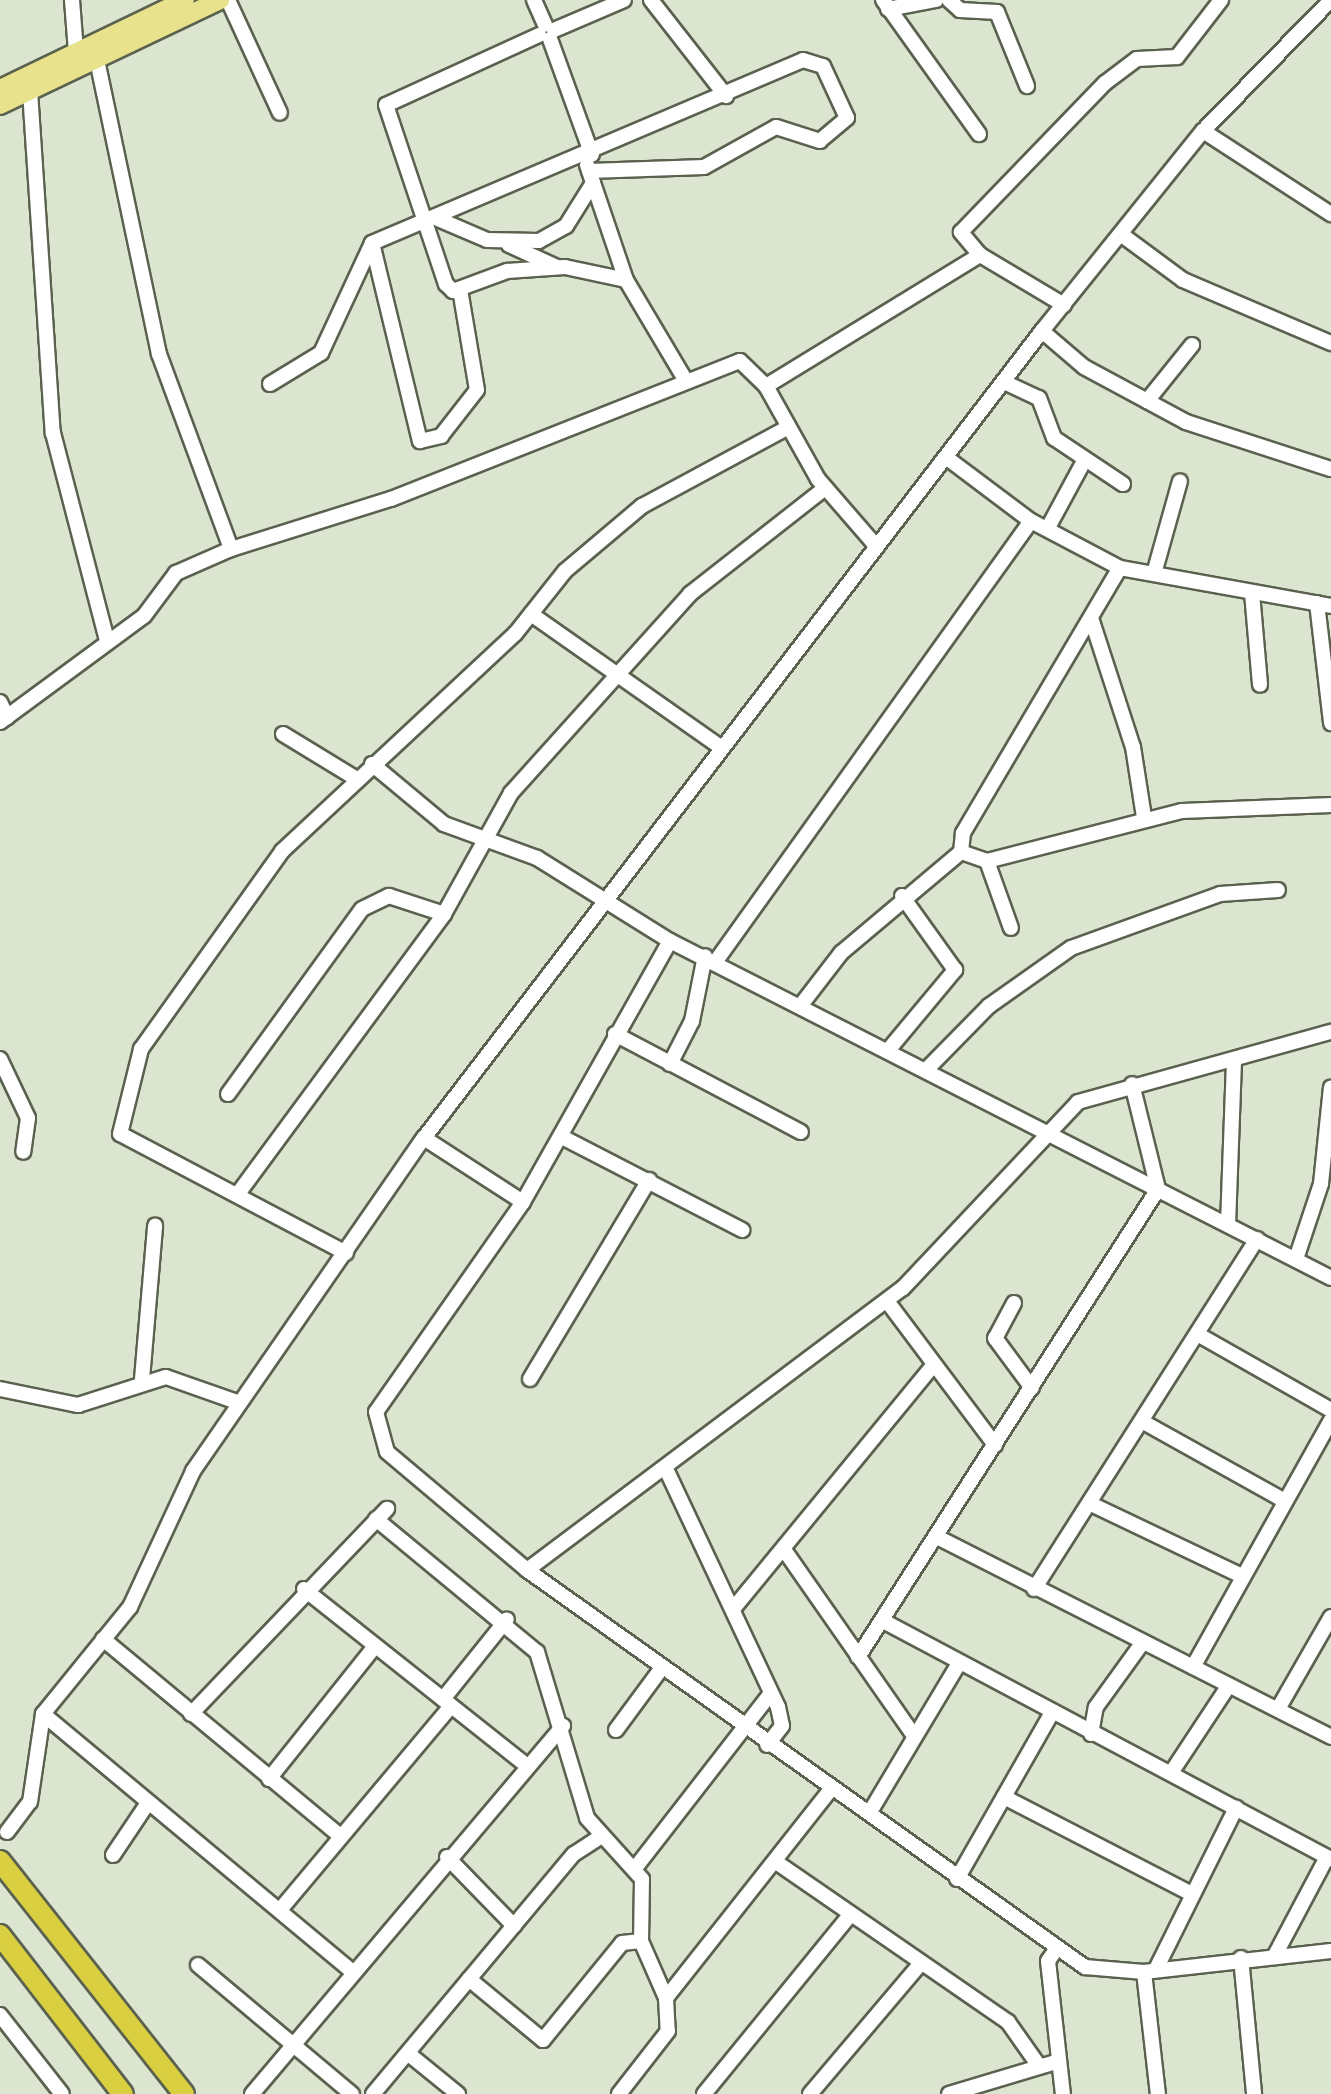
<!DOCTYPE html>
<style>
body{margin:0}
#map{position:relative;width:1331px;height:2094px;overflow:hidden;background:#dbe5cf;font-family:"Work Sans",sans-serif}
div>[style]{position:absolute}
[style*='--x']{left:calc(var(--x)*1px);top:calc(var(--y)*1px);width:calc(var(--w)*1px);rotate:calc(var(--a)*1deg)}
.roads{filter:drop-shadow(2px 0 #5a624f) drop-shadow(-2px 0 #5a624f) drop-shadow(0 2px #5a624f) drop-shadow(0 -2px #5a624f)}
.minor>*{height:14px;margin:-7px;padding:0 7px;transform-origin:7px;border-radius:7px;background:#fff}
.major>*{height:18px;margin:-9px;padding:0 9px;transform-origin:9px;border-radius:9px;background:#e9e28c}
.highway>*{height:20px;margin:-10px;padding:0 10px;transform-origin:10px;border-radius:10px;background:#dacf40}
span{translate:-50% -50%;white-space:nowrap;text-align:center;line-height:1.15;-webkit-text-stroke:10px #fff;paint-order:stroke}
</style>
<div id="map">
<div class="roads">
<div class="minor">
<i style="--x:72;--y:0;--w:52;--a:85.6"></i>
<i style="--x:228;--y:0;--w:124;--a:65.3"></i>
<i style="--x:534;--y:0;--w:27;--a:66"></i>
<i style="--x:651;--y:0;--w:122;--a:52"></i>
<i style="--x:883;--y:0;--w:165;--a:54.4"></i>
<i style="--x:949;--y:0;--w:15;--a:42"></i>
<i style="--x:960;--y:10;--w:37;--a:3"></i>
<i style="--x:997;--y:12;--w:80;--a:67.9"></i>
<i style="--x:888;--y:9;--w:49;--a:-10.6"></i>
<i style="--x:554;--y:30;--w:76;--a:-23.2"></i>
<i style="--x:539;--y:35;--w:168;--a:155.4"></i>
<i style="--x:386;--y:105;--w:189;--a:71.5"></i>
<i style="--x:446;--y:284;--w:10;--a:45"></i>
<i style="--x:453;--y:291;--w:58;--a:-20.3"></i>
<i style="--x:507;--y:271;--w:58;--a:-3.9"></i>
<i style="--x:565;--y:267;--w:62;--a:12"></i>
<i style="--x:550;--y:39;--w:123;--a:70.1"></i>
<i style="--x:97;--y:60;--w:300;--a:78.1"></i>
<i style="--x:159;--y:354;--w:208;--a:69.7"></i>
<i style="--x:231;--y:549;--w:168;--a:-17.4"></i>
<i style="--x:391;--y:499;--w:375;--a:-21.6"></i>
<i style="--x:740;--y:361;--w:36;--a:44"></i>
<i style="--x:766;--y:386;--w:107;--a:60.8"></i>
<i style="--x:818;--y:479;--w:90;--a:49.1"></i>
<i style="--x:30;--y:91;--w:343;--a:86.2"></i>
<i style="--x:53;--y:433;--w:214;--a:75.4"></i>
<i style="--x:1203;--y:131;--w:153;--a:33"></i>
<i style="--x:587;--y:165;--w:121;--a:71.3"></i>
<i style="--x:626;--y:280;--w:117;--a:59.3"></i>
<i style="--x:438;--y:219;--w:53;--a:23.2"></i>
<i style="--x:487;--y:240;--w:52;--a:1.1"></i>
<i style="--x:539;--y:241;--w:31;--a:-29"></i>
<i style="--x:566;--y:226;--w:51;--a:-57.9"></i>
<i style="--x:1122;--y:235;--w:76;--a:36.4"></i>
<i style="--x:1183;--y:280;--w:161;--a:23.1"></i>
<i style="--x:372;--y:243;--w:204;--a:76.4"></i>
<i style="--x:420;--y:441;--w:22;--a:-13"></i>
<i style="--x:441;--y:436;--w:58;--a:-52"></i>
<i style="--x:477;--y:390;--w:102;--a:-99.6"></i>
<i style="--x:509;--y:245;--w:53;--a:24.6"></i>
<i style="--x:1064;--y:305;--w:98;--a:-149.2"></i>
<i style="--x:980;--y:255;--w:30;--a:-130"></i>
<i style="--x:961;--y:232;--w:207;--a:-46"></i>
<i style="--x:1105;--y:83;--w:40;--a:-37"></i>
<i style="--x:1137;--y:59;--w:40;--a:-2.9"></i>
<i style="--x:1177;--y:57;--w:72;--a:-52.3"></i>
<i style="--x:1042;--y:331;--w:55;--a:40.6"></i>
<i style="--x:1084;--y:367;--w:116;--a:28.3"></i>
<i style="--x:1186;--y:422;--w:152;--a:18"></i>
<i style="--x:1004;--y:382;--w:38;--a:25"></i>
<i style="--x:1039;--y:398;--w:43;--a:69.4"></i>
<i style="--x:1054;--y:438;--w:83;--a:33.7"></i>
<i style="--x:270;--y:384;--w:60;--a:-31.3"></i>
<i style="--x:321;--y:353;--w:121;--a:-65.1"></i>
<i style="--x:372;--y:243;--w:468;--a:-23"></i>
<i style="--x:803;--y:60;--w:21;--a:17"></i>
<i style="--x:823;--y:66;--w:57;--a:65.2"></i>
<i style="--x:847;--y:118;--w:35;--a:140"></i>
<i style="--x:820;--y:141;--w:46;--a:-162.3"></i>
<i style="--x:776;--y:127;--w:82;--a:150.9"></i>
<i style="--x:704;--y:167;--w:115;--a:178"></i>
<i style="--x:766;--y:386;--w:251;--a:-31.5"></i>
<i style="--x:1147;--y:401;--w:72;--a:-51.2"></i>
<i style="--x:947;--y:458;--w:105;--a:36.9"></i>
<i style="--x:1031;--y:521;--w:101;--a:27.8"></i>
<i style="--x:1120;--y:568;--w:214;--a:10.2"></i>
<i style="--x:1050;--y:524;--w:72;--a:-61.6"></i>
<i style="--x:1155;--y:570;--w:92;--a:-74.3"></i>
<i style="--x:1252;--y:593;--w:92;--a:85"></i>
<i style="--x:1317;--y:603;--w:121;--a:83.3"></i>
<i style="--x:531;--y:614;--w:231;--a:35.1"></i>
<i style="--x:1091;--y:618;--w:136;--a:72"></i>
<i style="--x:1133;--y:747;--w:71;--a:81.1"></i>
<i style="--x:0;--y:702;--w:17;--a:65"></i>
<i style="--x:0;--y:722;--w:179;--a:-36.4"></i>
<i style="--x:144;--y:616;--w:54;--a:-53.3"></i>
<i style="--x:176;--y:573;--w:60;--a:-23.6"></i>
<i style="--x:283;--y:734;--w:84;--a:31.4"></i>
<i style="--x:372;--y:764;--w:94;--a:39.8"></i>
<i style="--x:444;--y:824;--w:99;--a:20.1"></i>
<i style="--x:537;--y:858;--w:157;--a:32"></i>
<i style="--x:670;--y:941;--w:742;--a:27.01"></i>
<i style="--x:961;--y:852;--w:28;--a:19"></i>
<i style="--x:987;--y:861;--w:201;--a:-14.4"></i>
<i style="--x:1182;--y:811;--w:149;--a:-2.3"></i>
<i style="--x:961;--y:852;--w:19;--a:-84"></i>
<i style="--x:963;--y:833;--w:308;--a:-59.4"></i>
<i style="--x:987;--y:861;--w:71;--a:70.3"></i>
<i style="--x:670;--y:941;--w:300;--a:119.4"></i>
<i style="--x:523;--y:1202;--w:256;--a:125"></i>
<i style="--x:376;--y:1412;--w:41;--a:74.6"></i>
<i style="--x:387;--y:1452;--w:183;--a:40.1"></i>
<i style="--x:527;--y:1570;--w:685;--a:35.43"></i>
<i style="--x:1085;--y:1967;--w:59;--a:4.8"></i>
<i style="--x:1144;--y:1972;--w:188;--a:-6.4"></i>
<i style="--x:716;--y:961;--w:541;--a:-54.4"></i>
<i style="--x:801;--y:1005;--w:66;--a:-52.4"></i>
<i style="--x:841;--y:953;--w:157;--a:-40.1"></i>
<i style="--x:615;--y:1034;--w:210;--a:27.8"></i>
<i style="--x:890;--y:1048;--w:102;--a:-50.2"></i>
<i style="--x:955;--y:970;--w:91;--a:-125.6"></i>
<i style="--x:0;--y:1059;--w:65;--a:64.6"></i>
<i style="--x:28;--y:1118;--w:34;--a:98"></i>
<i style="--x:670;--y:1064;--w:48;--a:-62.9"></i>
<i style="--x:692;--y:1021;--w:66;--a:-78.7"></i>
<i style="--x:929;--y:1067;--w:86;--a:-45.5"></i>
<i style="--x:989;--y:1006;--w:100;--a:-35.3"></i>
<i style="--x:1071;--y:948;--w:158;--a:-19.9"></i>
<i style="--x:1220;--y:894;--w:58;--a:-3.9"></i>
<i style="--x:228;--y:1094;--w:228;--a:-54.1"></i>
<i style="--x:362;--y:909;--w:30;--a:-26"></i>
<i style="--x:389;--y:896;--w:58;--a:18.1"></i>
<i style="--x:562;--y:1137;--w:203;--a:27.3"></i>
<i style="--x:424;--y:1138;--w:118;--a:32.9"></i>
<i style="--x:240;--y:1191;--w:344;--a:-53.6"></i>
<i style="--x:444;--y:914;--w:138;--a:-61"></i>
<i style="--x:511;--y:793;--w:268;--a:-48"></i>
<i style="--x:690;--y:594;--w:172;--a:-38.1"></i>
<i style="--x:1228;--y:1225;--w:165;--a:-87.9"></i>
<i style="--x:346;--y:1253;--w:255;--a:-152.2"></i>
<i style="--x:120;--y:1134;--w:88;--a:-76.1"></i>
<i style="--x:141;--y:1049;--w:243;--a:-54.5"></i>
<i style="--x:282;--y:851;--w:318;--a:-43"></i>
<i style="--x:515;--y:634;--w:80;--a:-51.6"></i>
<i style="--x:565;--y:571;--w:101;--a:-40.2"></i>
<i style="--x:642;--y:506;--w:162;--a:-28.3"></i>
<i style="--x:1296;--y:1259;--w:79;--a:-71.6"></i>
<i style="--x:1321;--y:1184;--w:97;--a:-84.1"></i>
<i style="--x:887;--y:1301;--w:180;--a:53.1"></i>
<i style="--x:1014;--y:1303;--w:40;--a:118"></i>
<i style="--x:995;--y:1338;--w:62;--a:53.5"></i>
<i style="--x:1199;--y:1335;--w:152;--a:29.6"></i>
<i style="--x:142;--y:1379;--w:154;--a:-85.1"></i>
<i style="--x:530;--y:1379;--w:232;--a:-59.1"></i>
<i style="--x:0;--y:1389;--w:80;--a:11.6"></i>
<i style="--x:78;--y:1405;--w:92;--a:-17.7"></i>
<i style="--x:166;--y:1377;--w:78;--a:19.4"></i>
<i style="--x:1145;--y:1423;--w:160;--a:29.1"></i>
<i style="--x:666;--y:1469;--w:263;--a:64.8"></i>
<i style="--x:778;--y:1707;--w:19;--a:78"></i>
<i style="--x:782;--y:1726;--w:24;--a:128"></i>
<i style="--x:1091;--y:1504;--w:167;--a:25.5"></i>
<i style="--x:376;--y:1519;--w:209;--a:39.6"></i>
<i style="--x:537;--y:1652;--w:173;--a:73.2"></i>
<i style="--x:587;--y:1818;--w:82;--a:48"></i>
<i style="--x:642;--y:1879;--w:62;--a:90.9"></i>
<i style="--x:641;--y:1941;--w:62;--a:66.3"></i>
<i style="--x:666;--y:1998;--w:33;--a:87"></i>
<i style="--x:668;--y:2031;--w:80;--a:127.9"></i>
<i style="--x:939;--y:1538;--w:440;--a:26.9"></i>
<i style="--x:785;--y:1551;--w:226;--a:55.1"></i>
<i style="--x:527;--y:1570;--w:470;--a:-36.9"></i>
<i style="--x:903;--y:1288;--w:255;--a:-46.7"></i>
<i style="--x:1078;--y:1102;--w:263;--a:-15.5"></i>
<i style="--x:304;--y:1589;--w:282;--a:38.4"></i>
<i style="--x:1034;--y:1589;--w:415;--a:-57.5"></i>
<i style="--x:733;--y:1609;--w:313;--a:-50.6"></i>
<i style="--x:887;--y:1623;--w:503;--a:27.99"></i>
<i style="--x:103;--y:1639;--w:307;--a:39.7"></i>
<i style="--x:858;--y:1657;--w:556;--a:-57.34"></i>
<i style="--x:1158;--y:1189;--w:108;--a:-103.9"></i>
<i style="--x:1193;--y:1667;--w:283;--a:-60.8"></i>
<i style="--x:443;--y:1699;--w:102;--a:-51.3"></i>
<i style="--x:1278;--y:1709;--w:106;--a:-60.1"></i>
<i style="--x:43;--y:1714;--w:401;--a:39.8"></i>
<i style="--x:191;--y:1714;--w:284;--a:-46.3"></i>
<i style="--x:616;--y:1730;--w:76;--a:-53.6"></i>
<i style="--x:1091;--y:1734;--w:27;--a:-80"></i>
<i style="--x:1096;--y:1707;--w:80;--a:-54.1"></i>
<i style="--x:1171;--y:1773;--w:105;--a:-56.6"></i>
<i style="--x:269;--y:1779;--w:170;--a:-51.4"></i>
<i style="--x:1004;--y:1797;--w:207;--a:27.3"></i>
<i style="--x:870;--y:1812;--w:174;--a:-59.1"></i>
<i style="--x:7;--y:1832;--w:38;--a:-53"></i>
<i style="--x:30;--y:1802;--w:89;--a:-81.6"></i>
<i style="--x:43;--y:1714;--w:138;--a:-50.9"></i>
<i style="--x:130;--y:1607;--w:150;--a:-65.1"></i>
<i style="--x:193;--y:1471;--w:405;--a:-55.3"></i>
<i style="--x:424;--y:1138;--w:1016;--a:-52.56"></i>
<i style="--x:1042;--y:331;--w:257;--a:-51.2"></i>
<i style="--x:1203;--y:131;--w:183;--a:-45.7"></i>
<i style="--x:113;--y:1855;--w:63;--a:-56.1"></i>
<i style="--x:447;--y:1857;--w:96;--a:45.8"></i>
<i style="--x:776;--y:1862;--w:282;--a:34.6"></i>
<i style="--x:1008;--y:2022;--w:54;--a:54.8"></i>
<i style="--x:636;--y:1867;--w:220;--a:-52.2"></i>
<i style="--x:957;--y:1879;--w:188;--a:-60.3"></i>
<i style="--x:280;--y:1910;--w:266;--a:-50"></i>
<i style="--x:1055;--y:1951;--w:12;--a:125"></i>
<i style="--x:1048;--y:1961;--w:134;--a:83.6"></i>
<i style="--x:1274;--y:1957;--w:113;--a:-62.1"></i>
<i style="--x:1241;--y:1958;--w:137;--a:84.5"></i>
<i style="--x:198;--y:1965;--w:201;--a:40"></i>
<i style="--x:1157;--y:1967;--w:178;--a:-63.6"></i>
<i style="--x:1144;--y:1972;--w:123;--a:83.5"></i>
<i style="--x:469;--y:1979;--w:96;--a:39.5"></i>
<i style="--x:543;--y:2040;--w:125;--a:-50.8"></i>
<i style="--x:622;--y:1943;--w:19;--a:-6"></i>
<i style="--x:666;--y:1998;--w:266;--a:-51.7"></i>
<i style="--x:0;--y:2015;--w:100;--a:51.9"></i>
<i style="--x:410;--y:2055;--w:62;--a:39.1"></i>
<i style="--x:252;--y:2094;--w:482;--a:-49.8"></i>
<i style="--x:373;--y:2094;--w:313;--a:-50.1"></i>
<i style="--x:574;--y:1854;--w:30;--a:-33"></i>
<i style="--x:704;--y:2094;--w:232;--a:-50.8"></i>
<i style="--x:810;--y:2094;--w:172;--a:-49.7"></i>
<i style="--x:949;--y:2094;--w:115;--a:-16.7"></i>
</div>
<div class="major">
<i style="--x:0;--y:89;--w:205;--a:-25.7"></i>
<i style="--x:0;--y:105;--w:244;--a:-25.5"></i>
</div>
<div class="highway">
<i style="--x:0;--y:1861;--w:297;--a:51.7"></i>
<i style="--x:0;--y:1935;--w:201;--a:52.3"></i>
</div>
</div>
</div>
